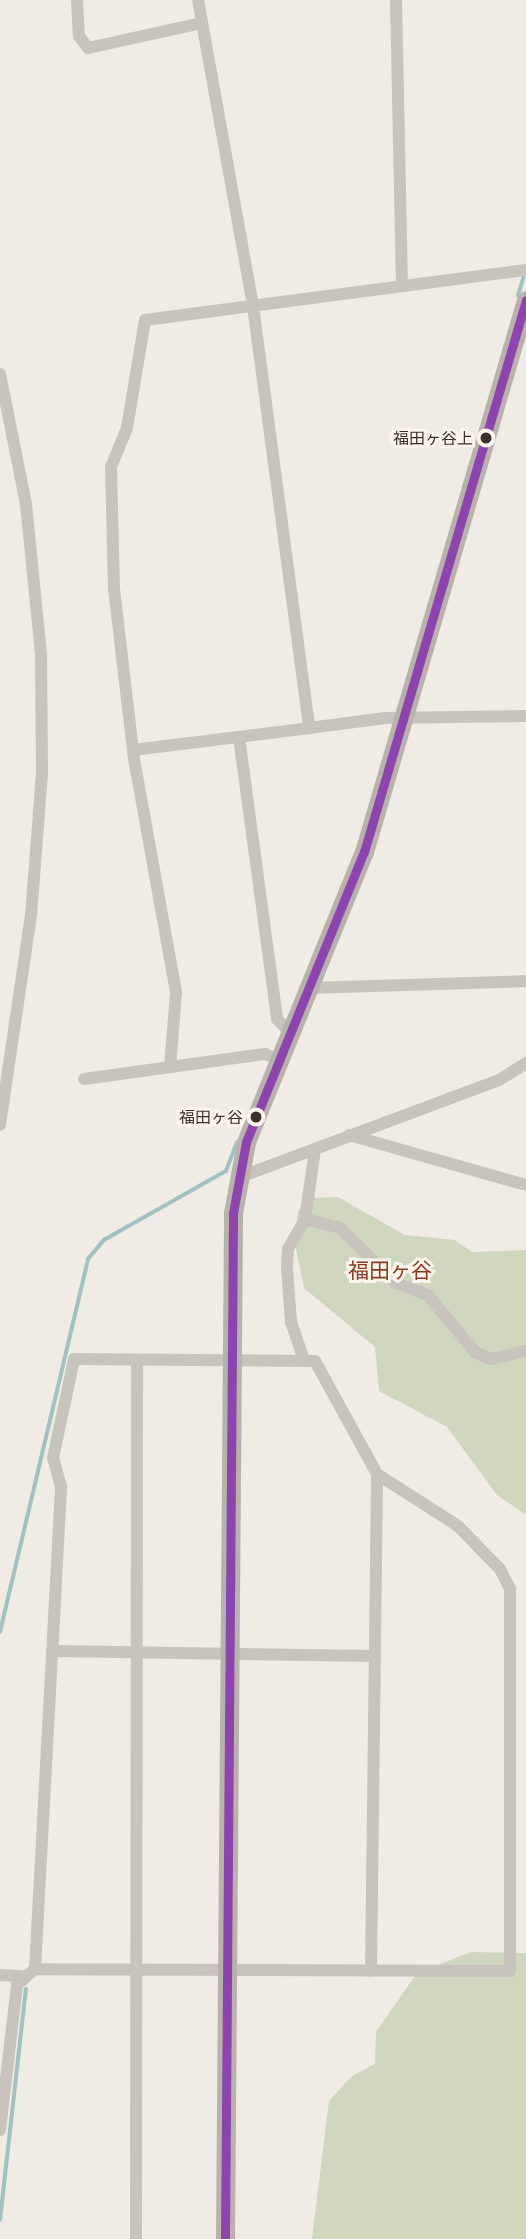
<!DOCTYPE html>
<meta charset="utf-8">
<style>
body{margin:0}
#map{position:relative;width:526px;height:2239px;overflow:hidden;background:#f0ebe5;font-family:Inter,"Noto Sans JP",sans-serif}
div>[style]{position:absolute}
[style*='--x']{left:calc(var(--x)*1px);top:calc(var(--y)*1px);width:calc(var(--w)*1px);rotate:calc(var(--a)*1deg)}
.green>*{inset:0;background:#d1d6bf}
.stream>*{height:3.5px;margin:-1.75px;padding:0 1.75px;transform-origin:1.75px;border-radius:1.75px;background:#a1c2c1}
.minor>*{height:12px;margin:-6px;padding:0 6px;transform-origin:6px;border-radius:6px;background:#c9c3be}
.primary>*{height:19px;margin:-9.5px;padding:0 9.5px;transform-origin:9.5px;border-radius:9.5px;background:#b8b1ad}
.bus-1>*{height:9px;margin:-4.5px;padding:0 4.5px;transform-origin:4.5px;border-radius:4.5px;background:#8e44ad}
.dots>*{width:19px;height:19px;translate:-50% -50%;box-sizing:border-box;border:4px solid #fbf5ee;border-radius:50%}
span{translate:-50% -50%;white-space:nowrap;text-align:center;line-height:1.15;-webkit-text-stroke:6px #fbf5ee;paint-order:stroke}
.bus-label{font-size:16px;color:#3b302b}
.right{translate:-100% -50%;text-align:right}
.quarter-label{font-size:21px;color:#8c3b22}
</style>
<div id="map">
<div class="green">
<i style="clip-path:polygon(338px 1197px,405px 1235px,455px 1240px,472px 1252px,526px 1250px,526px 1515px,497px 1495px,447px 1427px,379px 1391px,375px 1347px,304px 1288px,295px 1244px,298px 1211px,313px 1198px)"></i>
<i style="clip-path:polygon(471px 1952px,526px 1953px,526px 2239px,312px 2239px,329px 2101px,352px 2076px,375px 2064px,376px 2032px,417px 1973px)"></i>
</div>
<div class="stream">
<i style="--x:518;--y:296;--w:19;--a:-74"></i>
<i style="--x:0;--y:1632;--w:383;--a:-76.7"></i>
<i style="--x:88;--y:1259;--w:25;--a:-50"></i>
<i style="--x:104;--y:1240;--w:140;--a:-29.5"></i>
<i style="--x:226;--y:1171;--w:30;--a:-69"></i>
<i style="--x:0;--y:2220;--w:232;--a:-83.6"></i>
</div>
<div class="minor">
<i style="--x:77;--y:0;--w:36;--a:87"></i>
<i style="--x:79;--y:36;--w:15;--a:53"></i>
<i style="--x:88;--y:48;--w:117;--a:-12.4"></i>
<i style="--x:198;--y:0;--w:311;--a:79.8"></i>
<i style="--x:253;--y:306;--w:426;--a:82.4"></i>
<i style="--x:309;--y:728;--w:77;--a:-7.5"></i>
<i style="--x:385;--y:718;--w:141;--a:-0.8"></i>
<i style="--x:396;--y:0;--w:284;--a:88.8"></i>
<i style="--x:0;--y:374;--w:133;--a:78.7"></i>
<i style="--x:26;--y:504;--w:152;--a:84.3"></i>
<i style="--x:41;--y:655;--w:118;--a:89.5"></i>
<i style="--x:42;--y:773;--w:142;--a:94.4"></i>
<i style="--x:31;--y:915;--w:212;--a:98.4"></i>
<i style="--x:239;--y:737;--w:285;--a:82.3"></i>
<i style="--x:277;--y:1019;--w:19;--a:47"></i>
<i style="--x:133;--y:750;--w:177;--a:-7.1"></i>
<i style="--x:309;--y:988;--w:217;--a:-1.8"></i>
<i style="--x:170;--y:1067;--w:75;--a:-85.4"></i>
<i style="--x:176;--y:992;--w:237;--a:-100.2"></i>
<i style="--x:134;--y:759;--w:171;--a:-96.7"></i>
<i style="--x:114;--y:589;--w:122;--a:-91.4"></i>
<i style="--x:111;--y:467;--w:42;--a:-67.7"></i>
<i style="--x:127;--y:428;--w:109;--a:-80.5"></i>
<i style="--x:145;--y:320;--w:384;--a:-7.5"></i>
<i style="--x:84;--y:1079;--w:183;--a:-7.9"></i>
<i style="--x:265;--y:1054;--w:16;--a:22"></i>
<i style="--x:349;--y:1135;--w:184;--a:15.8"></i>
<i style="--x:240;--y:1177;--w:277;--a:-20.5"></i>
<i style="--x:499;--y:1080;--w:32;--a:-32"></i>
<i style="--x:305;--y:1219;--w:36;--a:14"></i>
<i style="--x:340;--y:1228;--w:78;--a:44.5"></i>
<i style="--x:396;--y:1283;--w:34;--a:21"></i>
<i style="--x:428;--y:1295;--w:74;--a:50.5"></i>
<i style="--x:475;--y:1352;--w:17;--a:24"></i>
<i style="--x:491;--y:1359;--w:36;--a:-13"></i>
<i style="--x:74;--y:1359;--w:241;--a:0.5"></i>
<i style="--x:315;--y:1361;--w:129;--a:61.2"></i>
<i style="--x:377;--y:1474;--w:96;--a:32.7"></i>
<i style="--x:458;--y:1526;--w:60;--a:45.7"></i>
<i style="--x:500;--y:1569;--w:22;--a:63"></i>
<i style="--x:510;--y:1589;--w:382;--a:90"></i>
<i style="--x:510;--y:1971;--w:475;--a:-179.8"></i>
<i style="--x:35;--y:1969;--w:483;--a:-86.9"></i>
<i style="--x:61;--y:1487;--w:30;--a:-105"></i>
<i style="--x:53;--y:1458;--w:101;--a:-78"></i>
<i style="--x:304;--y:1360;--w:40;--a:-108.9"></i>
<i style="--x:291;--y:1322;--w:55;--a:-94.2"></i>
<i style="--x:287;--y:1267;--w:18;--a:-87"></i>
<i style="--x:288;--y:1249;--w:34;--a:-60"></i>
<i style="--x:305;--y:1219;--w:70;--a:-81.8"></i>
<i style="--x:54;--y:1651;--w:321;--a:0.9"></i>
<i style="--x:371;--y:1971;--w:497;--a:-89.3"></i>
<i style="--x:0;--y:1975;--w:22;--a:3"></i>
<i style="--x:0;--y:2130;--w:146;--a:-83.3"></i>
<i style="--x:17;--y:1985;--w:24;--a:-42"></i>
<i style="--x:136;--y:2239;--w:879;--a:-89.93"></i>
</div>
<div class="primary">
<i style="--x:225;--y:2239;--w:1026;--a:-89.55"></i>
<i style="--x:233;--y:1213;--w:72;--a:-79.6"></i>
<i style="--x:246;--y:1142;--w:313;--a:-67.9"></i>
<i style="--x:364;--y:852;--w:575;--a:-73.64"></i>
</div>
<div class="bus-1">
<i style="--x:225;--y:2239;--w:1026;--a:-89.55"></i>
<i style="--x:233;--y:1213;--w:72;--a:-79.6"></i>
<i style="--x:246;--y:1142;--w:313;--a:-67.9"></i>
<i style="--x:364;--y:852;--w:575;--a:-73.64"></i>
</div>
<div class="dots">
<i style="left:486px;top:438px;background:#3b302b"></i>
<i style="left:256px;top:1117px;background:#3b302b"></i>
</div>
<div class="bus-label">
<span class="right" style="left:473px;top:438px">福田ヶ谷上</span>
<span class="right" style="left:243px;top:1117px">福田ヶ谷</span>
</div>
<div class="quarter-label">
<span style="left:390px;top:1271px">福田ヶ谷</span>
</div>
</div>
